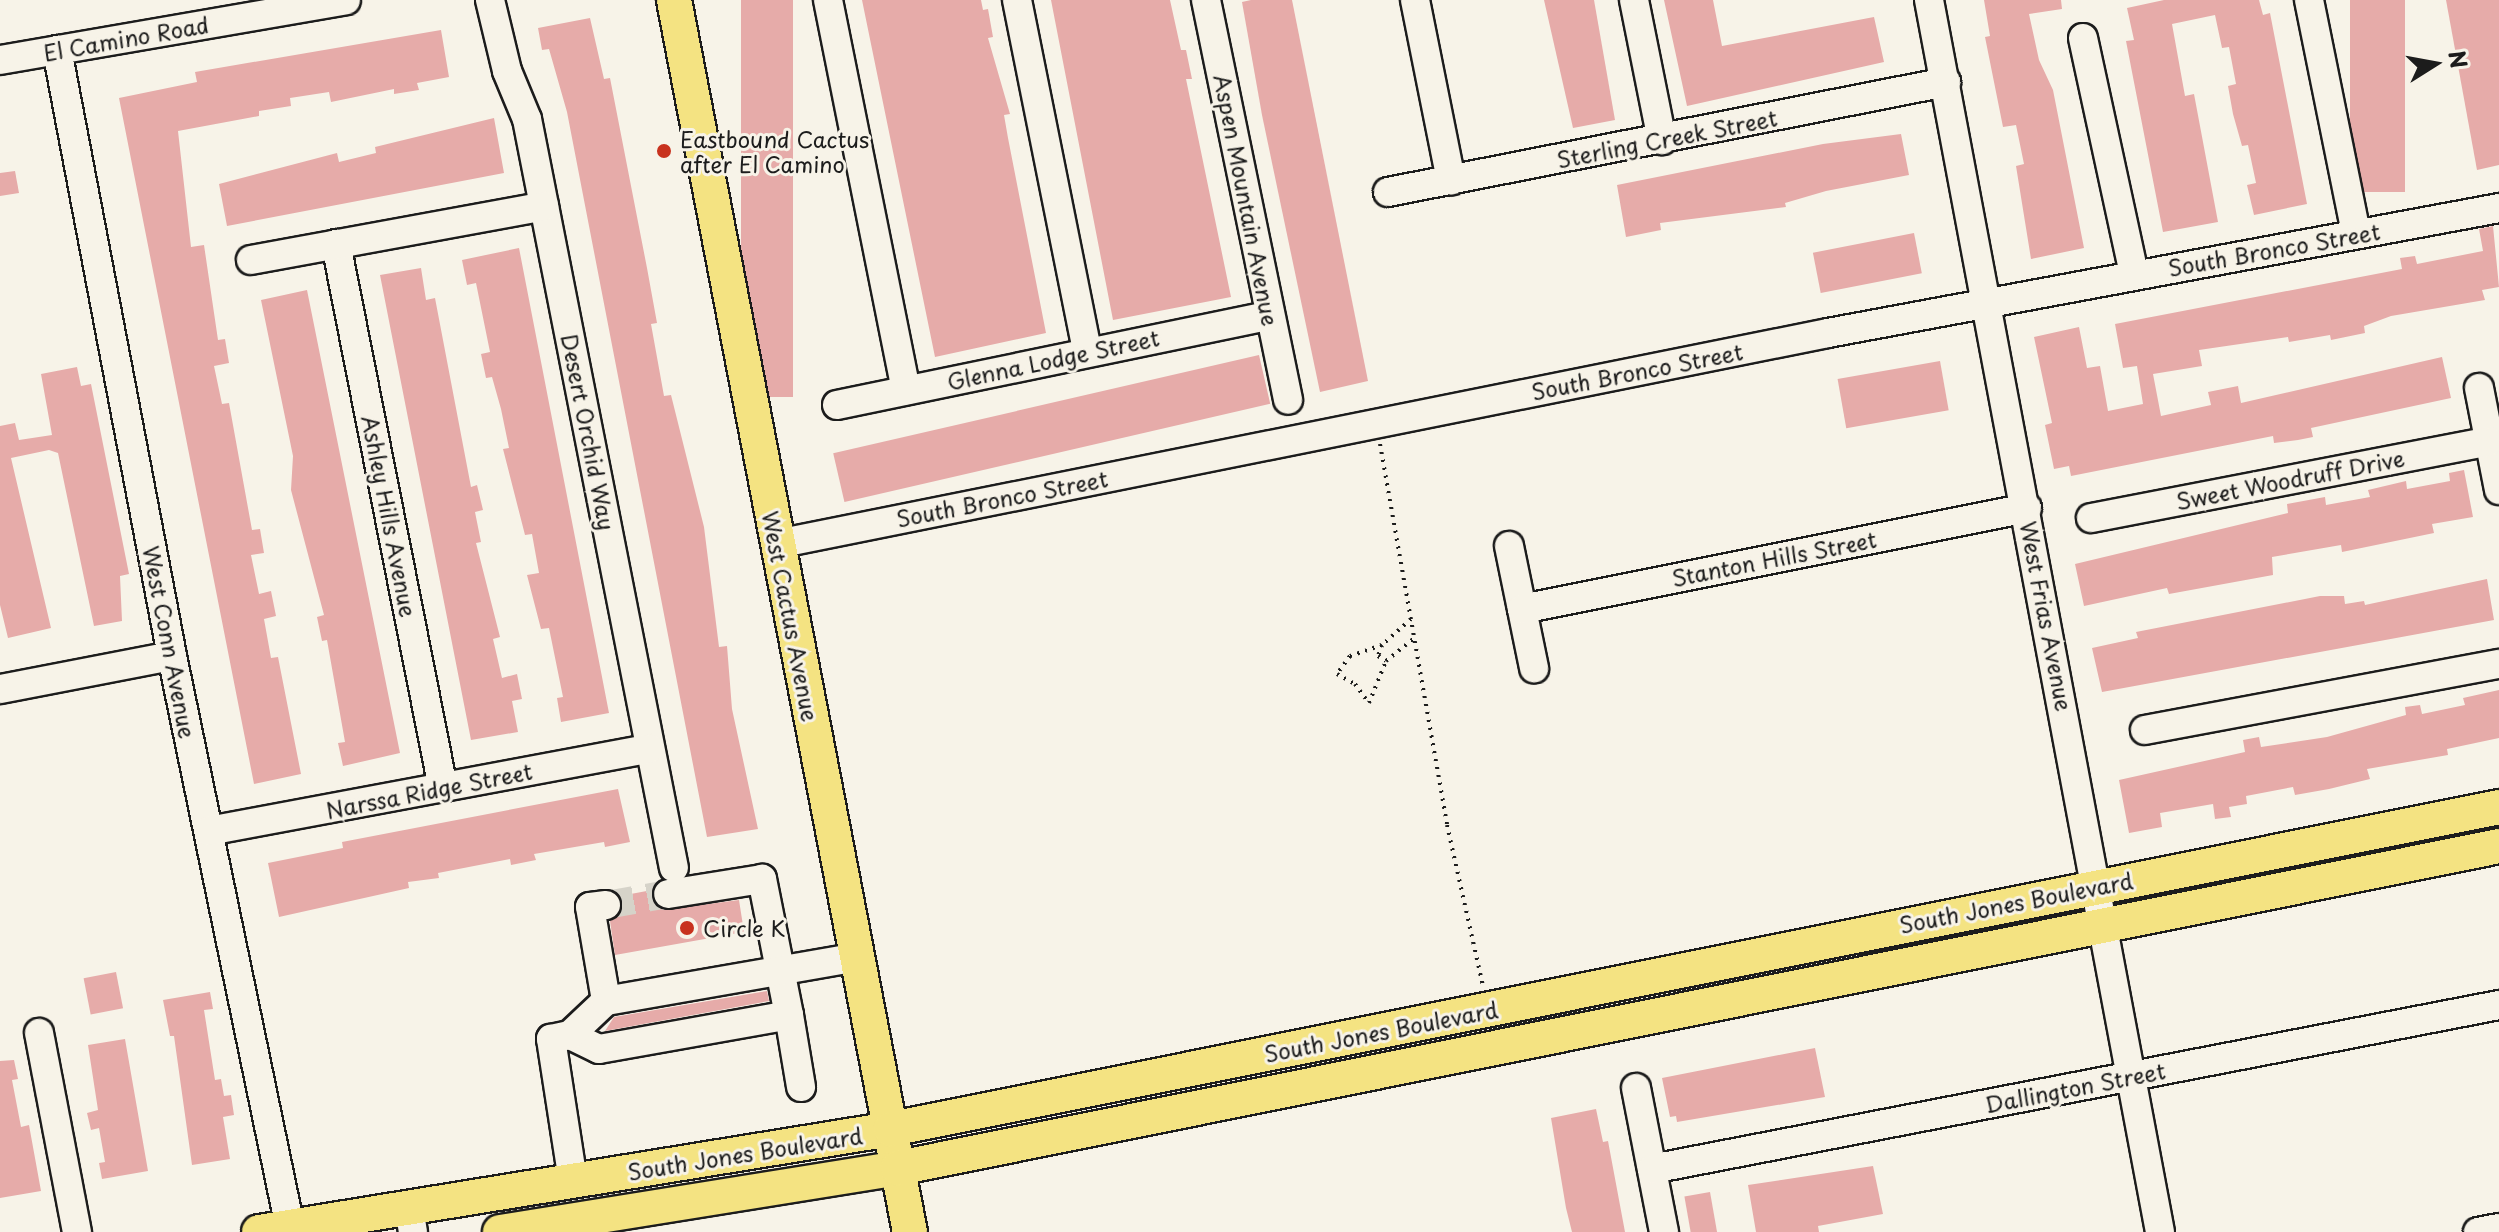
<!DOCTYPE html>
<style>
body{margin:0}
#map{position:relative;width:2499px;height:1232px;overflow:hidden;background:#f7f3e8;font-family:"Playpen Sans",sans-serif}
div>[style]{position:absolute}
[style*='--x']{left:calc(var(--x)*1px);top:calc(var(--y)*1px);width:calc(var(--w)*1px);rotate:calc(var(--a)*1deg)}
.building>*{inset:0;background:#e6aba9;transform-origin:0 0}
.minor-tunnel>*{height:28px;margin-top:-14px;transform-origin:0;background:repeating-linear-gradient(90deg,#d6d3c9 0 28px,transparent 0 42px)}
.path>*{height:4px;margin-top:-2px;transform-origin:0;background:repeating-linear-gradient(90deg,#1c1c1c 0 2px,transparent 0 8px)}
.roads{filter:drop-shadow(2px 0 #1c1c1c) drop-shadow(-2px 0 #1c1c1c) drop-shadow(0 2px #1c1c1c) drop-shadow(0 -2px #1c1c1c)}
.minor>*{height:28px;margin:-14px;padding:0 14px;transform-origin:14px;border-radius:14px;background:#f7f3e8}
.major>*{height:34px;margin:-17px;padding:0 17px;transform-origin:17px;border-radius:17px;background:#f4e382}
.dots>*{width:22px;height:22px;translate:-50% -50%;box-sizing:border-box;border:4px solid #f7f3e8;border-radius:50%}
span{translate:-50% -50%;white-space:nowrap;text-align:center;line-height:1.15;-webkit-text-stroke:6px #f7f3e8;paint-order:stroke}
.street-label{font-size:22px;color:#1c1c1c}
.poi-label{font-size:22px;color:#1c1c1c}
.left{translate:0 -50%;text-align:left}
.north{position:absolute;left:2395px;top:24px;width:80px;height:80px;-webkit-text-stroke:6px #f7f3e8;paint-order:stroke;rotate:79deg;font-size:22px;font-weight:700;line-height:32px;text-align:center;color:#1c1c1c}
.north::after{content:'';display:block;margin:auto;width:28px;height:36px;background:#1c1c1c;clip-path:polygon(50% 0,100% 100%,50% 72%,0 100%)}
</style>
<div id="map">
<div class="building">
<i style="left:741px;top:0;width:52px;height:397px"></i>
<i style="clip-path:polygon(862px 0,981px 0,983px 10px,988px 9px,993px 37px,988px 38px,1010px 114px,1004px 115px,1008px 138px,1046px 333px,935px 357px)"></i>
<i style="clip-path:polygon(1051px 0,1170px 0,1181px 50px,1186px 50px,1192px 79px,1186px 79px,1231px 297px,1113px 320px)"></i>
<i style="clip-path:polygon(1251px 0,1292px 0,1368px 381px,1320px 392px,1262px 115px,1242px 2px)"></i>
<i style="clip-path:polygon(1544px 0,1594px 0,1615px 120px,1573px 128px)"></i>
<i style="clip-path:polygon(1664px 0,1713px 0,1722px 46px,1874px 17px,1884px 62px,1687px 106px)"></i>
<i style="clip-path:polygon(1984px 0,2061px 0,2062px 9px,2029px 14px,2039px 60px,2053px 90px,2084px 248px,2031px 259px,2016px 166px,2024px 164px,2016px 125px,2003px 127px,1985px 37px,1990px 36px)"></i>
<i style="clip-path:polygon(2164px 0,2259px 0,2263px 15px,2270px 13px,2307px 204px,2254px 215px,2247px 185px,2256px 183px,2248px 145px,2242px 146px,2233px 114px,2228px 86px,2236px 84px,2229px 47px,2222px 48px,2215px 15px,2172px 24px,2185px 96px,2194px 94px,2218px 222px,2163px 232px,2126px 41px,2134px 40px,2127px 8px)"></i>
<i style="left:2350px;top:0;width:55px;height:192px"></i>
<i style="clip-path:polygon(2446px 0,2499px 0,2499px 165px,2477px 170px)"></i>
<i style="clip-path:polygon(590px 18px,604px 79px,610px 78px,647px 268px,657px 323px,651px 324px,664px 396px,671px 395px,704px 527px,719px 647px,727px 646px,732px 709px,758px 829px,707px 837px,567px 112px,549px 49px,542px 50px,538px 28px)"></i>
<i style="clip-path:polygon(441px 30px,449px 77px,417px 83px,419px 90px,394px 94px,394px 89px,331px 102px,329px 92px,290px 98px,291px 106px,259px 111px,259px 116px,178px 131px,191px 247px,204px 245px,218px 340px,225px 339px,229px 363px,214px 366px,222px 404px,229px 403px,252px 530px,260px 529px,264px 553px,251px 555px,259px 594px,271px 591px,276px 616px,264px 619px,271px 658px,278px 657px,301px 774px,254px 784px,119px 98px,197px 82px,195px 72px)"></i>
<i style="clip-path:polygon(494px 118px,504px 173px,227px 226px,219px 184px,337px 153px,339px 162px,376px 153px,375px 147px)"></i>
<i style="clip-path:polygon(1901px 134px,1909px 175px,1826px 191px,1785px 203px,1786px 207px,1660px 223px,1661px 230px,1626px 237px,1617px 185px,1823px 144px)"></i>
<i style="clip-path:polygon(15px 171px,19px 193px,0 196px,0 173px)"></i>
<i style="clip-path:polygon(2493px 226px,2499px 287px,2482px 290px,2485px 300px,2391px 316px,2364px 326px,2365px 333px,2331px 340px,2330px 335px,2289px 342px,2288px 337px,2199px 350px,2202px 366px,2153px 374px,2161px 416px,2211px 405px,2208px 392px,2238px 386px,2241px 403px,2442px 357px,2451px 398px,2311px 428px,2313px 437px,2298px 440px,2274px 443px,2273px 436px,2071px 476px,2069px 466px,2054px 469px,2045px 425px,2052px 423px,2034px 337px,2079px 327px,2087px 368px,2100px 366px,2108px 411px,2143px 404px,2137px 366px,2123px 368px,2115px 324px,2402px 269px,2400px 258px,2415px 256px,2417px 264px,2483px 251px,2479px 229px)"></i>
<i style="left:1914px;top:233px;width:41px;height:103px;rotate:79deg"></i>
<i style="clip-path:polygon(519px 248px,609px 713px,561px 722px,557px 698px,563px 697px,549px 628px,541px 629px,527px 575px,539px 573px,532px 534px,525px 535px,503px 449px,509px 448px,501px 409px,492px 377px,486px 378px,481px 354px,490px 352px,476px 283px,467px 285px,462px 260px)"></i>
<i style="clip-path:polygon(421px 268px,426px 300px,435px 298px,471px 487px,477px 485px,483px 510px,475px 512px,481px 542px,476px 543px,500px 637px,493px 639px,502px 678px,517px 674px,522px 699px,512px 701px,518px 732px,471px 740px,380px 275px)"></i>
<i style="clip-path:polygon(307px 290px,400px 753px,343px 766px,338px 743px,345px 742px,327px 640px,322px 641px,317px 617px,324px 615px,291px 490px,293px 456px,261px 300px)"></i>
<i style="left:1259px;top:355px;width:50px;height:437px;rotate:77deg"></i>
<i style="left:1940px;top:361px;width:50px;height:104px;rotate:80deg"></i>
<i style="clip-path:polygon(77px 367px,81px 386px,91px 384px,129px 574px,120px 576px,122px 621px,94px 626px,58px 453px,49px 450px,11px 458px,51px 628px,8px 638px,0 605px,0 426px,15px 423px,19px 440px,52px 435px,41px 374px)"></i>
<i style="clip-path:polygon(2464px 470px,2473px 517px,2432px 524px,2434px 533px,2342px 552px,2341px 545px,2272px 557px,2273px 575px,2169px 594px,2167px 588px,2084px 606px,2075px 564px,2288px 513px,2287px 504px,2325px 497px,2326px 505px,2370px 497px,2368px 490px,2406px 481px,2407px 489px,2450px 481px,2449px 473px)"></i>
<i style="clip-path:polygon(2487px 579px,2494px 620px,2102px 692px,2092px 648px,2138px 638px,2136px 632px,2320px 596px,2344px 596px,2345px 604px,2364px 601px,2365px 605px)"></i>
<i style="clip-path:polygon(2499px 690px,2499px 738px,2447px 749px,2448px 755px,2367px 769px,2370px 779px,2329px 789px,2295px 795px,2293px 787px,2246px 796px,2247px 804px,2229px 807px,2231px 817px,2215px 819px,2213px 804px,2160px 813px,2162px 827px,2129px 833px,2119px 780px,2245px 752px,2243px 740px,2259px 737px,2261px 747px,2327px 737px,2406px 715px,2405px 707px,2420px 705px,2422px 714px,2465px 705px,2463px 698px)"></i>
<i style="clip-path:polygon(618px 789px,630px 842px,605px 847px,604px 842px,534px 854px,536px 860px,511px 865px,510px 859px,438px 873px,439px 878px,408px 882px,409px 888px,279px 917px,268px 863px,343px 848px,342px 842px)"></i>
<i style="clip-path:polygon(652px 890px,654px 904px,663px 910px,739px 900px,744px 932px,615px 955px,610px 921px,622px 911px,620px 896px)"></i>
<i style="left:116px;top:972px;width:37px;height:33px;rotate:79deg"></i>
<i style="clip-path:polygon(767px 991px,769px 1001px,605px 1031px,614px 1017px)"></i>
<i style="clip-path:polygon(210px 992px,213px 1009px,204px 1010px,215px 1080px,221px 1079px,224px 1096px,231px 1095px,234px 1115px,223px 1117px,230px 1159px,192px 1165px,174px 1036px,170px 1036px,163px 1000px)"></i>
<i style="clip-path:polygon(125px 1039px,148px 1171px,102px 1179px,99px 1163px,105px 1162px,99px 1128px,91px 1130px,87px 1113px,98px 1110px,88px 1045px)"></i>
<i style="clip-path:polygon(1815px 1048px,1825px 1097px,1677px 1122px,1676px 1116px,1670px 1117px,1662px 1078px)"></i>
<i style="clip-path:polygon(14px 1060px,18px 1079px,12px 1080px,21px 1127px,29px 1125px,41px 1191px,0 1198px,0 1061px)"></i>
<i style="clip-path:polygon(1596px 1109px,1603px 1142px,1608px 1141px,1625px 1232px,1572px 1232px,1566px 1208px,1551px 1118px)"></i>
<i style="clip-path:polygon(1873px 1166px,1883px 1214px,1818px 1226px,1819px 1232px,1756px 1232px,1748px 1185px)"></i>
<i style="left:1710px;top:1192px;width:41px;height:26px;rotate:80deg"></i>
</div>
<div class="minor-tunnel">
<i style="--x:606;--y:905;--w:63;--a:-10.1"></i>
</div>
<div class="path">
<i style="--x:1380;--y:444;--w:387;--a:80"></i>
<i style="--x:1447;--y:825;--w:165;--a:77.4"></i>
<i style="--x:1411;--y:619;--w:39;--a:138"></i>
<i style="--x:1382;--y:645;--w:12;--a:110"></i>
<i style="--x:1378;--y:656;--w:9;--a:32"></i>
<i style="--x:1386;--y:661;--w:36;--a:-39"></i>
<i style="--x:1382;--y:645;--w:34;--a:161"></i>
<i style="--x:1350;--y:656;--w:22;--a:126"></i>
<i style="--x:1337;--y:674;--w:21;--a:29"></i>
<i style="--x:1355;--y:684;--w:24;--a:54"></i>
<i style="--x:1369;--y:703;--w:45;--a:-68"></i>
</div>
<div class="roads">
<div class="minor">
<i style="--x:490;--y:0;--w:73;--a:76.5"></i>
<i style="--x:507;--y:71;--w:52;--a:67.4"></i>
<i style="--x:527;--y:119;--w:763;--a:78.9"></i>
<i style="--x:828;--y:0;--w:398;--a:78.7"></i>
<i style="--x:1017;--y:0;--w:357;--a:78.7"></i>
<i style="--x:1206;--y:0;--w:408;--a:78.4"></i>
<i style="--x:1415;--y:0;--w:184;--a:78.7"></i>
<i style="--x:1634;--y:0;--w:143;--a:78.7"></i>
<i style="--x:1929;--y:0;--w:1253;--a:79.38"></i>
<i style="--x:2309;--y:0;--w:239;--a:78.6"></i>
<i style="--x:2083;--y:38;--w:241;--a:77.8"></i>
<i style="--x:57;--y:50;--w:617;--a:79.25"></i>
<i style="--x:172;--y:656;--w:588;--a:78.33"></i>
<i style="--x:0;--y:60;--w:351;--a:-9.8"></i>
<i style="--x:1388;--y:192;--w:569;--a:-11.15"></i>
<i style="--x:336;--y:244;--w:554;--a:78.87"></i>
<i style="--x:251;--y:260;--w:298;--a:-10.4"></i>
<i style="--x:2479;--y:388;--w:104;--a:78.9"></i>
<i style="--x:837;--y:405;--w:442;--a:-11.7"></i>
<i style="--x:2091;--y:518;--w:405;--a:-10.9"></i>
<i style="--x:777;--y:544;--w:1072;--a:-11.35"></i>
<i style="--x:1828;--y:333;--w:683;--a:-10.55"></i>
<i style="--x:1509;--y:546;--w:125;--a:78.4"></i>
<i style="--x:1522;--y:609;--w:515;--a:-11.31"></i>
<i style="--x:0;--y:689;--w:175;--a:-10.9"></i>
<i style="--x:2145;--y:730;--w:360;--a:-10.6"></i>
<i style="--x:209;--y:831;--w:448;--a:-10.6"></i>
<i style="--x:606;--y:905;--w:16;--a:173"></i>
<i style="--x:590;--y:907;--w:95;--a:80.3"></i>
<i style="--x:789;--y:1015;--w:73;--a:80.5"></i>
<i style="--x:39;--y:1033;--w:203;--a:79.2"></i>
<i style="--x:570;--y:1035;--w:32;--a:26"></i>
<i style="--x:599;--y:1049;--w:193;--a:-10.1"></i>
<i style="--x:789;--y:1015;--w:139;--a:-101.2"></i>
<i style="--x:762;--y:879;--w:95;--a:170.9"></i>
<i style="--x:1636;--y:1088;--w:147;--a:79"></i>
<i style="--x:1652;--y:1169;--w:863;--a:-10.96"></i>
<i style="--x:573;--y:1181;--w:144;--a:-98.8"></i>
<i style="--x:551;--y:1039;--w:19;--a:-12"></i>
<i style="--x:570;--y:1035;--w:50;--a:-43.4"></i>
<i style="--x:606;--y:1001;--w:255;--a:-9.9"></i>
<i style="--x:409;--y:1207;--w:25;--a:81"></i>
<i style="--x:2478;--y:1232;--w:21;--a:-11"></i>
</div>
<div class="major">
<i style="--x:674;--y:0;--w:1254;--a:79.16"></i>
<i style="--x:259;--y:1232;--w:640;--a:-9.26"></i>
<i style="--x:891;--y:1129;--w:1640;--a:-11.32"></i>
<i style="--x:500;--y:1232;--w:403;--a:-9.1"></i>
<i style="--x:898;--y:1168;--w:1633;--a:-11.37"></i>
</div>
</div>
<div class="dots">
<i style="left:664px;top:151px;background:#c8321e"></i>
<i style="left:687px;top:928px;background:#c8321e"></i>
</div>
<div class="street-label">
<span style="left:126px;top:38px;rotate:-10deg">El Camino Road</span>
<span style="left:1667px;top:138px;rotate:-11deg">Sterling Creek Street</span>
<span style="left:1247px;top:200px;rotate:79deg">Aspen Mountain Avenue</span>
<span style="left:2274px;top:249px;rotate:-10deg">South Bronco Street</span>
<span style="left:1053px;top:359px;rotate:-12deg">Glenna Lodge Street</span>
<span style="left:1637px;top:371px;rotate:-11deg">South Bronco Street</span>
<span style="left:589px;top:432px;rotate:79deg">Desert Orchid Way</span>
<span style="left:2290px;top:479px;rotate:-11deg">Sweet Woodruff Drive</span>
<span style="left:1002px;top:498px;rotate:-11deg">South Bronco Street</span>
<span style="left:390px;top:516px;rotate:79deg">Ashley Hills Avenue</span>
<span style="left:1774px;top:558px;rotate:-11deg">Stanton Hills Street</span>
<span style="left:791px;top:616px;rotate:79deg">West Cactus Avenue</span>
<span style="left:2047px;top:616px;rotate:79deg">West Frias Avenue</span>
<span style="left:170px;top:642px;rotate:79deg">West Conn Avenue</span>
<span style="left:429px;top:790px;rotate:-11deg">Narssa Ridge Street</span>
<span style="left:2016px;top:902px;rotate:-11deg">South Jones Boulevard</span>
<span style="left:1381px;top:1031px;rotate:-11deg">South Jones Boulevard</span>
<span style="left:2075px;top:1087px;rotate:-11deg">Dallington Street</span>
<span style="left:745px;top:1153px;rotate:-9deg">South Jones Boulevard</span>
</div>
<div class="poi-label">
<span class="left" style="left:680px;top:151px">Eastbound Cactus<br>after El Camino</span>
<span class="left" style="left:703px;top:928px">Circle K</span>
</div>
<div class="north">N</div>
</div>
